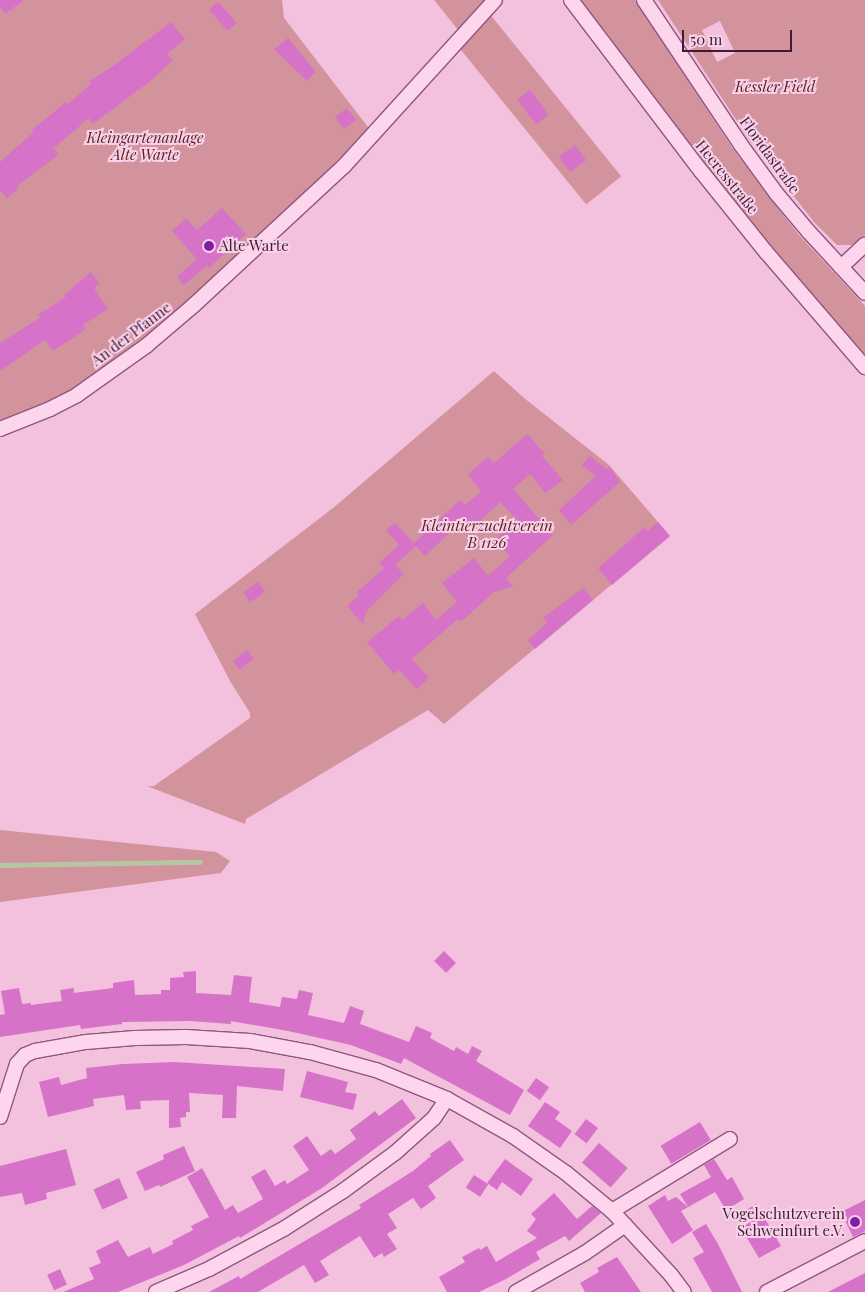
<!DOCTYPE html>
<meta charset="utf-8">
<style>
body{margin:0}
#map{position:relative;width:865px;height:1292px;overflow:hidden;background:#f3c0dd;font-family:"Playfair Display",serif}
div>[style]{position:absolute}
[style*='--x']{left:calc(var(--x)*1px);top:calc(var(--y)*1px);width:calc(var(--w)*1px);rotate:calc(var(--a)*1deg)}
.green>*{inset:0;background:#d2939d;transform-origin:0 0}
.stream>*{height:4.5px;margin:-2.25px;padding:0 2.25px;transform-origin:2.25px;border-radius:2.25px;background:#b6c5a4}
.building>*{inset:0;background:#d672c8;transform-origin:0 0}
.roads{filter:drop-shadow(1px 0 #8f5680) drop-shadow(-1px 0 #8f5680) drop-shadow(0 1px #8f5680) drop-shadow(0 -1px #8f5680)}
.street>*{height:14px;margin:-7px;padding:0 7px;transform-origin:7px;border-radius:7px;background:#fdd5ec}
.dots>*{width:14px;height:14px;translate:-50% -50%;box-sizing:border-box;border:2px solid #f9d1e8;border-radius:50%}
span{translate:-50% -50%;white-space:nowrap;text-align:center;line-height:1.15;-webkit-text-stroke:4px #f9d1e8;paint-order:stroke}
.park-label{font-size:15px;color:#5b2021;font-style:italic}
.street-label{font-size:15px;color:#3d1c36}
.poi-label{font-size:15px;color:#3d1c36}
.left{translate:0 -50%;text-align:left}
.right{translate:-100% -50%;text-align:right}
.scale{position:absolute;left:682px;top:30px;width:110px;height:22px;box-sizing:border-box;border:2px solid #3d1c36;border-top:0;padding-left:6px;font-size:15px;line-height:18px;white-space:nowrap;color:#3d1c36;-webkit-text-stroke:4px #f9d1e8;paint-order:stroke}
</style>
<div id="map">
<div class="green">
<i style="clip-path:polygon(0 0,282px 0,284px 18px,371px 131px,371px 134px,144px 344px,69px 394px,0 425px)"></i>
<i style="clip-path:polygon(434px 0,489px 0,459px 31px)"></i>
<i style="clip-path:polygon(578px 0,635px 0,733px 149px,769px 197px,799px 235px,865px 306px,865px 358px,706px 167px)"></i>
<i style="clip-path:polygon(evenodd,658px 0,865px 0,865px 235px,852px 245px,837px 245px,814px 222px,748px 138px,658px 0,720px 21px,735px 53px,717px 62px,702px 30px,720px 21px)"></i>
<i style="left:489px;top:13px;width:210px;height:45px;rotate:51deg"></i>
<i style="clip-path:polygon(494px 371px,524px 398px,609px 465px,670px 536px,444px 724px,428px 710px,246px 819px,245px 824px,147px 786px,154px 786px,250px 718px,250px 713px,230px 681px,195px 614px,333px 508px)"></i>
<i style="clip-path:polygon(0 830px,216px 852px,230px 861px,221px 873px,0 902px)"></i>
</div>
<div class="stream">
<i style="--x:0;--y:865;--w:200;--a:-0.9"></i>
</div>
<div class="building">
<i style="clip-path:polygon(0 0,24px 0,5px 14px,0 6px)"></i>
<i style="left:218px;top:2px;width:28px;height:12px;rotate:48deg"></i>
<i style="clip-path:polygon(171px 22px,185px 39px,167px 54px,173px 60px,153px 79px,93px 124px,89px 118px,54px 148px,58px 155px,17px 186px,18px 189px,7px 198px,0 190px,0 162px,34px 132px,32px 130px,66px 102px,68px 104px,91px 84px,89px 81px,109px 69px)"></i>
<i style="clip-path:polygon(288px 38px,316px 72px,307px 81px,274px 49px)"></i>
<i style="left:530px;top:90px;width:31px;height:16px;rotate:53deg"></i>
<i style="left:347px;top:108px;width:15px;height:15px;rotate:53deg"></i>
<i style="left:575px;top:145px;width:19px;height:20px;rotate:54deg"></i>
<i style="clip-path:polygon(222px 208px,246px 234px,209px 268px,207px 265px,184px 285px,177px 277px,197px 259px,172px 231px,186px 218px,197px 230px)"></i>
<i style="clip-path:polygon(91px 272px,99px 283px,94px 288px,108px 309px,83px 325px,86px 329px,53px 351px,45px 340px,0 371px,0 343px,40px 318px,38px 315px,66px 297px,64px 295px)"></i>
<i style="clip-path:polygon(527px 434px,545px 454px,542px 456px,563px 480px,545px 493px,530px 474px,513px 489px,553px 535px,506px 578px,513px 586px,494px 592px,461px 622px,458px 619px,412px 659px,429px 678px,417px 689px,399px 670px,394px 674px,367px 642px,399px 616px,402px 620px,423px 603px,436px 620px,457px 602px,442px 583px,474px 558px,488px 576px,510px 556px,495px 540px,517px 520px,500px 502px,471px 530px,461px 522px,425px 556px,416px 546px,395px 565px,404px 574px,366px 612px,363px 624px,347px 606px,359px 595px,357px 592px,384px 568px,379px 563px,399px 545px,386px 530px,395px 523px,414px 543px,460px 500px,465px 505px,481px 492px,468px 474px,488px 457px,494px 463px)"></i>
<i style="clip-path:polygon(590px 456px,606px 469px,610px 467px,620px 482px,571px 525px,559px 510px,596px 476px,582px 465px)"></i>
<i style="clip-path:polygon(658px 522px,670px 536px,612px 585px,598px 568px,645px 527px,648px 531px)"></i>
<i style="left:258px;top:582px;width:12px;height:18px;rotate:55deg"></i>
<i style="clip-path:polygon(583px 588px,593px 600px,535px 649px,528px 640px,547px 623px,543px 618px)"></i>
<i style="left:247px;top:650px;width:11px;height:18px;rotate:52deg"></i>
<i style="left:444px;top:951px;width:17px;height:14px;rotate:45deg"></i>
<i style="clip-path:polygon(196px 971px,196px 993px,231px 995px,234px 975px,252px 977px,249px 1002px,280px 1007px,282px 997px,297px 999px,299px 990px,313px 993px,308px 1015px,344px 1023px,350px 1006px,364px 1011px,360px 1024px,409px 1042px,416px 1026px,432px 1033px,430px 1038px,454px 1051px,456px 1047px,468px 1054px,472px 1046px,482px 1051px,476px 1061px,524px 1090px,510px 1115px,404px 1058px,401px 1064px,351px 1045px,288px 1031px,231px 1021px,231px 1024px,190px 1021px,122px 1022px,122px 1024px,81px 1029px,80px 1025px,0 1037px,0 1015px,5px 1014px,1px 991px,19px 988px,22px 1004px,31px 1003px,31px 1005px,62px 1001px,60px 990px,74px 988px,74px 993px,113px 988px,113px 983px,134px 980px,135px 995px,161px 994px,161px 990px,170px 990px,170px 978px,184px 977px,183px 972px)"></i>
<i style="clip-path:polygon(175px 1062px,285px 1069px,283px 1091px,237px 1086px,236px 1118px,222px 1118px,223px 1095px,189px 1093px,190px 1112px,186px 1112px,186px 1117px,180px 1118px,181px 1127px,169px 1128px,169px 1100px,140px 1101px,141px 1109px,126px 1110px,124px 1095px,93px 1099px,94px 1106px,48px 1117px,39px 1082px,59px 1077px,61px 1085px,87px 1078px,86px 1068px,123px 1064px)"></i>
<i style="clip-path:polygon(307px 1071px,348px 1082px,345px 1092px,357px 1094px,353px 1110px,300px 1097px)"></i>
<i style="left:536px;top:1078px;width:16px;height:16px;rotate:35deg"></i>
<i style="clip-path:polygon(402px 1099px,416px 1118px,322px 1188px,240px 1238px,239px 1236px,184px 1265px,118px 1292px,63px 1292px,94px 1279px,89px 1268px,101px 1263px,96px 1251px,118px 1240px,128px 1257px,150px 1247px,153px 1254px,173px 1244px,172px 1241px,193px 1230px,191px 1226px,209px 1217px,187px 1177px,202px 1168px,225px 1210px,233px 1205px,238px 1213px,263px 1199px,251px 1177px,265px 1169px,275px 1186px,285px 1180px,287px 1184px,309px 1170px,293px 1146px,307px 1136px,321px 1156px,331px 1149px,335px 1154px,356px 1139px,350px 1130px,375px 1111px,379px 1116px)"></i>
<i style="clip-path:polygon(545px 1102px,560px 1112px,555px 1119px,572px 1131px,560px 1148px,528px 1126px)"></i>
<i style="left:586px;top:1119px;width:15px;height:19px;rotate:37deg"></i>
<i style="left:700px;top:1122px;width:21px;height:46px;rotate:59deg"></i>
<i style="clip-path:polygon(450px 1140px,464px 1160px,428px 1186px,436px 1198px,421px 1209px,413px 1198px,388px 1214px,397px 1228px,387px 1234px,397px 1249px,384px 1257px,382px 1253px,374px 1258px,360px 1236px,320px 1261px,329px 1275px,315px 1283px,304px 1265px,258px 1292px,209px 1292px,239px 1276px,240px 1279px,361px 1208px,359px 1205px,413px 1171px,431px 1156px,430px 1154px)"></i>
<i style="left:599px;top:1143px;width:38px;height:26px;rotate:41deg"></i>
<i style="clip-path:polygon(184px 1146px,195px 1171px,160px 1187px,159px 1185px,145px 1191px,136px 1172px,164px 1159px,163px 1155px)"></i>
<i style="clip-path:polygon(66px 1149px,76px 1185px,46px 1193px,47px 1199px,25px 1205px,22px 1193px,0 1197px,0 1166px)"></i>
<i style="clip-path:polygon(505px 1159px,533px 1179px,521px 1196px,502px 1182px,497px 1190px,487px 1183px)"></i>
<i style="clip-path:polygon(714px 1159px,727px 1180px,732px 1177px,744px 1199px,726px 1210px,715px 1192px,681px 1211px,693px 1230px,672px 1244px,648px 1206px,665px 1195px,668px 1201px,676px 1197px,688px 1207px,680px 1194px,711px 1177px,704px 1165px)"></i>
<i style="left:474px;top:1175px;width:17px;height:15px;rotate:33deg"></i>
<i style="left:119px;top:1178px;width:22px;height:28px;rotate:66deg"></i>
<i style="clip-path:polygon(554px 1193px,577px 1219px,592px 1206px,601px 1213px,569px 1241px,565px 1236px,536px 1252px,540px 1259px,506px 1279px,479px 1292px,447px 1292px,439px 1277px,465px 1262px,462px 1257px,479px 1248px,480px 1250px,487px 1246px,496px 1262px,537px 1238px,527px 1231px,536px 1219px,531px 1214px)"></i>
<i style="clip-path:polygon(865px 1200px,865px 1231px,853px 1237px,841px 1212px)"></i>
<i style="clip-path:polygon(756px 1204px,781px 1246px,759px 1258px,741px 1228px,752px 1221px,746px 1210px)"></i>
<i style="clip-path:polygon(706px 1224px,718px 1244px,742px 1292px,712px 1292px,693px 1258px,704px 1252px,692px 1232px)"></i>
<i style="clip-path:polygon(617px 1257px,641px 1292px,585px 1292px,580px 1283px,599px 1272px,597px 1268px)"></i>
<i style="left:60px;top:1269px;width:17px;height:14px;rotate:66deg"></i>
<i style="clip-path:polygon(865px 1273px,865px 1292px,828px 1292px)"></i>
</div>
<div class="roads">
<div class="street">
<i style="--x:571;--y:0;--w:215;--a:52.8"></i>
<i style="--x:701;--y:171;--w:104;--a:51.3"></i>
<i style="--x:766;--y:252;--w:152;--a:49.3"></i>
<i style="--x:644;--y:0;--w:174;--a:56.2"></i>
<i style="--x:741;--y:145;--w:59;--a:53.9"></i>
<i style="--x:776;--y:193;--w:50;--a:49.9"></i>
<i style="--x:808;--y:231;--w:84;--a:47.4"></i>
<i style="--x:841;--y:267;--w:33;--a:-43"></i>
<i style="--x:0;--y:429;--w:54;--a:-21.8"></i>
<i style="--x:50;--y:409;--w:30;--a:-27"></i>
<i style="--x:77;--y:395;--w:85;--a:-35.4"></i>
<i style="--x:146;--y:346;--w:63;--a:-40.5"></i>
<i style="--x:194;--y:305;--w:205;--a:-42.8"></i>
<i style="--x:344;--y:166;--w:224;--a:-47.7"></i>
<i style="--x:0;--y:1117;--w:56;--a:-72.2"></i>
<i style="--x:17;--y:1064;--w:12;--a:-48"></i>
<i style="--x:25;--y:1055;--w:11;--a:-22"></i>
<i style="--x:35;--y:1051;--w:52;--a:-10"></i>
<i style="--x:86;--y:1042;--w:49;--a:-4.7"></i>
<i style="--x:135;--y:1038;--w:51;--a:-1.1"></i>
<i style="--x:186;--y:1037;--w:64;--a:3.6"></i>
<i style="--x:250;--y:1041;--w:61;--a:10.4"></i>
<i style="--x:310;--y:1052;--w:68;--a:15.3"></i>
<i style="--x:376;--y:1070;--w:77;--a:22.2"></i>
<i style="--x:447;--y:1099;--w:76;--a:29.3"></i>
<i style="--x:513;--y:1136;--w:65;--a:34.9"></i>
<i style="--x:566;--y:1173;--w:60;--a:39.6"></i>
<i style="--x:612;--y:1211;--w:87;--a:47.3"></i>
<i style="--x:671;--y:1275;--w:21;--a:53"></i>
<i style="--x:612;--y:1211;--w:138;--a:-31.4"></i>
<i style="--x:156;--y:1292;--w:58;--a:-23.5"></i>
<i style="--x:209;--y:1269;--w:86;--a:-28.3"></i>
<i style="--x:285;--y:1228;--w:69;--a:-32.5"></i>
<i style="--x:343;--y:1191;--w:64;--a:-36.2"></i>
<i style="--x:395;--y:1153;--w:52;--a:-41.9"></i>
<i style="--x:434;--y:1118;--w:23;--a:-56"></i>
<i style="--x:516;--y:1292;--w:79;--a:-29.5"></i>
<i style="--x:585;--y:1253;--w:49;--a:-35"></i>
<i style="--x:767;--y:1292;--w:110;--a:-27.5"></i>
</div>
</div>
<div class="dots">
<i style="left:209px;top:246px;background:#7f1ea5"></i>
<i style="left:855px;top:1222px;background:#7f1ea5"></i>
</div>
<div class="park-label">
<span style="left:775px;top:87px">Kessler Field</span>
<span style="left:145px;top:146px">Kleingartenanlage<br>Alte Warte</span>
<span style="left:487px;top:534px">Kleintierzuchtverein<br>B 1126</span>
</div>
<div class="street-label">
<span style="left:770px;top:155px;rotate:54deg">Floridastraße</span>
<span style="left:727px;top:177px;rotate:51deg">Heeresstraße</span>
<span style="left:131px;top:334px;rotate:-37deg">An der Pfanne</span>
</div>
<div class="poi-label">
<span class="left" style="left:219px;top:246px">Alte Warte</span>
<span class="right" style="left:845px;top:1222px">Vogelschutzverein<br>Schweinfurt e.V.</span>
</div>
<div class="scale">50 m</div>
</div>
